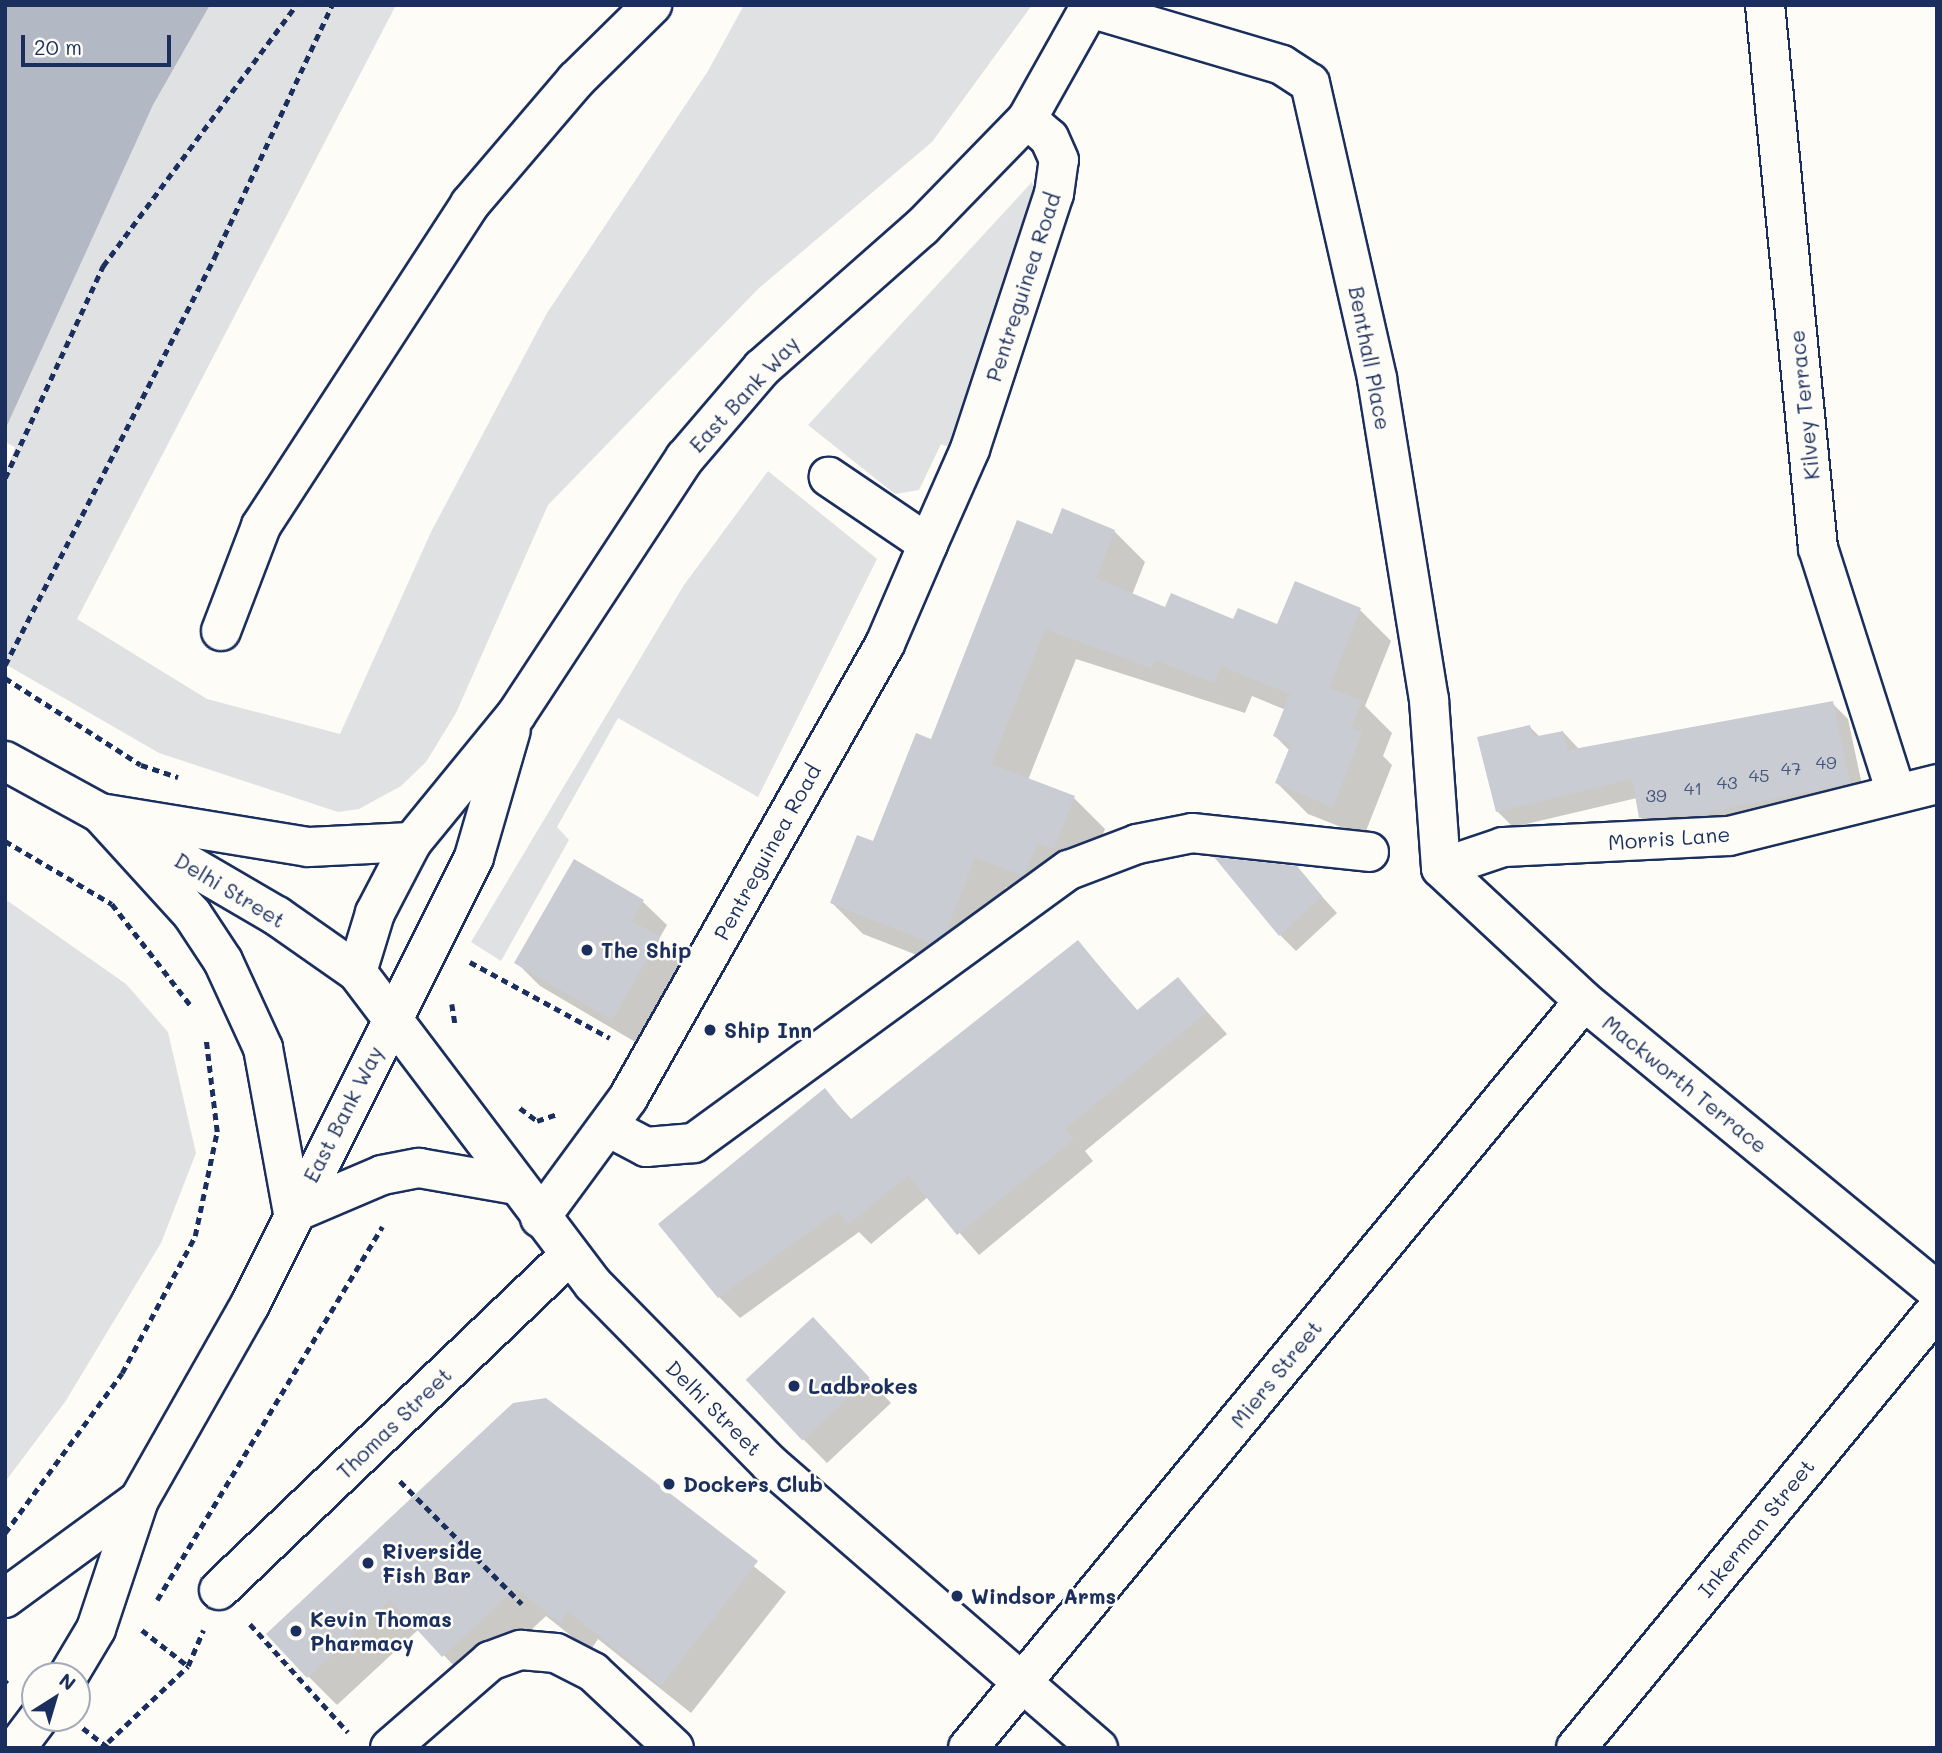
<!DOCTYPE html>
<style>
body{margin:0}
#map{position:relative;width:1942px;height:1753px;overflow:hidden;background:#fdfcf7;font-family:Mali,sans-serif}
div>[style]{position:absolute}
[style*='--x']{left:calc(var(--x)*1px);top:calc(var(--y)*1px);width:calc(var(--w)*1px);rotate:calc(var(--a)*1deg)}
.green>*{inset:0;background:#e0e1e3}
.water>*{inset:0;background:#b3b8c5}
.shadow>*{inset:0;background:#0003}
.building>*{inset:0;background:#c9ccd3;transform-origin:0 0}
.path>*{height:4.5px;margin-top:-2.25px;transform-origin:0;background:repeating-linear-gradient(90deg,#1b2f5e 0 7px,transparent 0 12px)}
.roads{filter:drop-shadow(2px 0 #1b2f5e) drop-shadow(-2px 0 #1b2f5e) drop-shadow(0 2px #1b2f5e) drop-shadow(0 -2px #1b2f5e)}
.minor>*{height:38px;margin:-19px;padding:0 19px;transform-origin:19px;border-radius:19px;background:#fdfcf7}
.major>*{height:38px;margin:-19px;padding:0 19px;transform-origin:19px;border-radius:19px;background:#fdfcf7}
.dots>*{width:19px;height:19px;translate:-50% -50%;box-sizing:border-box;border:4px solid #fdfcf7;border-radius:50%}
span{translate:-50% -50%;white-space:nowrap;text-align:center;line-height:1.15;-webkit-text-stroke:5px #fdfcf7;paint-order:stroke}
.number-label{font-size:18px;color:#46567b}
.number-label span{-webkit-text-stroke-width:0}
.street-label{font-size:21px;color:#1b2f5e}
.poi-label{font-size:21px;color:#1b2f5e;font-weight:700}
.left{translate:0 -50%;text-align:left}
.frame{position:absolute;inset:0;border:7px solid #1b2f5e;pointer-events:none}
.north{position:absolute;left:21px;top:1662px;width:70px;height:70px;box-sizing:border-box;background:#fdfcf7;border:2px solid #a3aaba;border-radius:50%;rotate:37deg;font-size:19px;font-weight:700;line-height:28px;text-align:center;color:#1b2f5e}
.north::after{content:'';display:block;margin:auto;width:24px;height:32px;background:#1b2f5e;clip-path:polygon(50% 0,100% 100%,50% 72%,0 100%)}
.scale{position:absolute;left:21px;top:35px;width:150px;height:32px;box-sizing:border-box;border:4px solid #1b2f5e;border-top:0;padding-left:9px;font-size:21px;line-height:24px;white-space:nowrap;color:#1b2f5e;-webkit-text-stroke:5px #fdfcf7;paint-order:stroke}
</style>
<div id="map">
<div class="green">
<i style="clip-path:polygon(210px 5px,396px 5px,77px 619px,207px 699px,340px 734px,431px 532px,547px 313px,708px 71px,744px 5px,1032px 5px,932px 142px,759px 288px,548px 505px,456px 713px,426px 762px,401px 786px,359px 809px,338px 812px,159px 753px,5px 664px,5px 476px,15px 447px,5px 442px,5px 430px,153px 105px)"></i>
<i style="clip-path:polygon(1032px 182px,1037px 203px,963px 453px,941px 444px,919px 490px,895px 494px,808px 425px)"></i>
<i style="clip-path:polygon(768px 471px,877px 559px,758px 797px,618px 718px,557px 827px,569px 840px,501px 961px,471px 942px,684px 585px)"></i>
<i style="clip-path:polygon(5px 899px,126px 984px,168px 1032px,196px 1153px,161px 1243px,65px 1402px,5px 1482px)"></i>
</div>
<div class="water">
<i style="clip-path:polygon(5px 5px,210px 5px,153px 105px,5px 430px)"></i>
</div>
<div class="shadow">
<i style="clip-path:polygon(1114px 531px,1145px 562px,1132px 595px,1166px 609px,1278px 627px,1360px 610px,1391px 641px,1365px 706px,1392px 733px,1383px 756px,1392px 765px,1364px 836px,1308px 814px,1277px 783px,1290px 751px,1275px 736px,1286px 710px,1252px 696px,1245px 713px,1076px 659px,1028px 780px,1074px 798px,1105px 829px,1085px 879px,1069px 873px,1054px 906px,1006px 887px,977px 963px,963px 973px,863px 934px,832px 903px,874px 843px,1052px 536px)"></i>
<i style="clip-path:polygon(1832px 703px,1848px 719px,1865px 799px,1657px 834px,1641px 818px,1637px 798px,1513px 827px,1497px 811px,1530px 727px,1540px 737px,1563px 732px,1579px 749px)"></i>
<i style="clip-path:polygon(1296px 868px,1337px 913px,1296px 951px,1280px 935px)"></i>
<i style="clip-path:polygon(643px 902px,667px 925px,659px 939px,683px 963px,637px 1043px,540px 986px,516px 962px)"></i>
<i style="clip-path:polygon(1078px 942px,1138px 1011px,1178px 979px,1227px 1034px,1085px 1151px,1093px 1161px,979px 1255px,928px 1197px,871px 1244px,859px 1232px,740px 1318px,719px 1297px,825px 1091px,852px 1120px)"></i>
<i style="clip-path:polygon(836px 1344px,891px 1403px,827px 1463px,803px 1439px)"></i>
<i style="clip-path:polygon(546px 1400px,786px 1592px,691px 1713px,598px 1639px,590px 1651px,546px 1616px,472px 1685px,419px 1629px,337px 1705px,308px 1676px)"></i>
</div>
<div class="building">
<i style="clip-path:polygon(1062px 508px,1115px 530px,1096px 578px,1165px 607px,1171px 593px,1233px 619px,1238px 608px,1277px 624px,1295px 581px,1361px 608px,1329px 688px,1362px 701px,1351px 728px,1362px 733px,1333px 807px,1275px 783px,1291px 744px,1273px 736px,1290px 694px,1221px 666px,1214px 683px,1155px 660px,1151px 668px,1045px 629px,991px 764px,1075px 796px,1054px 849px,1038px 843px,1023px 876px,975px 857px,946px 933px,931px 943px,830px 903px,857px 835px,873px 841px,916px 733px,931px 739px,1017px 520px,1052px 534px)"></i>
<i style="clip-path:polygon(1833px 701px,1850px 783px,1691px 816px,1639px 818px,1632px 779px,1496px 812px,1477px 737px,1530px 725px,1533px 737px,1563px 731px,1568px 750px)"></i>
<i style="clip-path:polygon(1214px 857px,1297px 866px,1322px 896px,1279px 936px)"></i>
<i style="clip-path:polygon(574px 859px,644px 900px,632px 921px,660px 937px,612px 1020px,514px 963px)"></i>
<i style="clip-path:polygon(1078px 940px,1136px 1011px,1178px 977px,1207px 1012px,1065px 1129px,1074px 1139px,957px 1235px,908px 1175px,849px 1224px,838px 1211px,718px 1298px,658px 1224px,825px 1088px,850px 1120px)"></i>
<i style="left:813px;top:1317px;width:83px;height:92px;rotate:47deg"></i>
<i style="clip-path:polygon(546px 1398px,758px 1561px,661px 1686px,568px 1611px,560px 1623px,516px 1588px,442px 1657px,390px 1600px,307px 1678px,266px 1634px,513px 1403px)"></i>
</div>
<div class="path">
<i style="--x:5;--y:478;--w:234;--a:-65.2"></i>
<i style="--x:103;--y:266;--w:325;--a:-53.5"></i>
<i style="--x:5;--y:665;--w:458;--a:-62.8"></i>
<i style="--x:214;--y:258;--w:279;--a:-65"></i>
<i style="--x:5;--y:678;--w:161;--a:32.6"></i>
<i style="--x:141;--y:765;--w:39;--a:18"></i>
<i style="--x:5;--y:841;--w:124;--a:30.5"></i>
<i style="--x:112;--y:904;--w:130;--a:52.2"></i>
<i style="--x:470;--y:962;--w:159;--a:28.5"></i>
<i style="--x:452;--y:1004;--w:19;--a:81"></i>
<i style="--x:520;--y:1108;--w:21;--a:37"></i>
<i style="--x:537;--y:1121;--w:21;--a:-19"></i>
<i style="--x:400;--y:1481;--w:173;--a:45.2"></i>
<i style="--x:5;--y:1533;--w:198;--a:-53.8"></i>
<i style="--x:122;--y:1373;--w:155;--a:-61.9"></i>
<i style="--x:195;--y:1236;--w:106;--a:-78.1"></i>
<i style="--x:217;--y:1132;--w:93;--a:-96.8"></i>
<i style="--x:157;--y:1600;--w:436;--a:-58.9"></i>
<i style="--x:250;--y:1624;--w:146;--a:47.8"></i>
<i style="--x:142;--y:1630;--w:58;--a:38"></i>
<i style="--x:5;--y:1682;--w:3;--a:-45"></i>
<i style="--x:83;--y:1728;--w:33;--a:38"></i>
<i style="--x:108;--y:1742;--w:110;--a:-43.5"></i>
<i style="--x:188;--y:1666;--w:39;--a:-67"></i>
</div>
<div class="roads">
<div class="minor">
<i style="--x:1765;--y:5;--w:546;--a:84.43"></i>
<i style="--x:1818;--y:548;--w:257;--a:72.3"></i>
<i style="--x:1090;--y:8;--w:200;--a:16.5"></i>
<i style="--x:1282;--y:65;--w:33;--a:33"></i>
<i style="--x:1310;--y:83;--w:303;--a:77.2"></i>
<i style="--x:1377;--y:379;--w:325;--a:80.8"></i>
<i style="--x:1429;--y:700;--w:168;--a:85.9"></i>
<i style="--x:928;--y:544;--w:104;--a:-66.1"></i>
<i style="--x:970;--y:449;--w:268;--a:-71.8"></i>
<i style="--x:1054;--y:194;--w:34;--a:-82"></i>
<i style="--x:1059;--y:160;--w:24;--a:-114"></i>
<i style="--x:1049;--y:138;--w:29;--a:-139"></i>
<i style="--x:221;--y:631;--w:112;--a:-69.1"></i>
<i style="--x:261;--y:526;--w:384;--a:-57"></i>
<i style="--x:470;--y:204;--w:163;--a:-49.5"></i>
<i style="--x:576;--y:80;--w:107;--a:-44.6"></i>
<i style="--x:109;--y:818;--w:194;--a:30.3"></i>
<i style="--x:277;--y:916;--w:98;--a:35"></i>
<i style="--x:357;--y:972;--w:391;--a:52.9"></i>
<i style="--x:593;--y:1284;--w:252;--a:45.5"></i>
<i style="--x:770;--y:1464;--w:434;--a:40.9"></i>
<i style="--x:1441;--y:868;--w:195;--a:42.9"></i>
<i style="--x:1584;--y:1001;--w:457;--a:39.4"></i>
<i style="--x:1441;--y:868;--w:65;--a:-18.7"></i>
<i style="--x:1503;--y:847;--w:226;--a:-2.8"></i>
<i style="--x:1729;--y:836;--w:214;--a:-14"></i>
<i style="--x:357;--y:972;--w:62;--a:-73"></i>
<i style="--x:375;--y:913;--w:80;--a:-62.5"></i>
<i style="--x:608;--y:1127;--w:43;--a:27.8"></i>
<i style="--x:646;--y:1147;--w:48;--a:-4.8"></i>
<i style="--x:694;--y:1143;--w:464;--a:-36.1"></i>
<i style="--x:1069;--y:870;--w:73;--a:-20.9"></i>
<i style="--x:1137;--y:844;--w:56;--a:-11.3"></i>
<i style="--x:1192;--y:833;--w:178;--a:6.1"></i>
<i style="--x:293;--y:1213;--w:97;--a:-23.1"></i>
<i style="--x:382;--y:1175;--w:38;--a:-11"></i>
<i style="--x:419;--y:1168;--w:93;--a:9.9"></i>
<i style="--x:540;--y:1218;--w:149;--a:-53.7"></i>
<i style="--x:628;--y:1098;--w:522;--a:-60.49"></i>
<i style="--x:885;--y:644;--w:109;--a:-66.7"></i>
<i style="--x:928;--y:544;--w:120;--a:-145.9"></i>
<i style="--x:219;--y:1590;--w:484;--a:-43.7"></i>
<i style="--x:390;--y:1748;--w:133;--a:-41"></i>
<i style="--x:490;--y:1661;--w:33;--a:-20"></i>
<i style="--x:521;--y:1650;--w:35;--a:5"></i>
<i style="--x:556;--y:1653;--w:42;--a:27.2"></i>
<i style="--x:593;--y:1672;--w:111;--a:43.2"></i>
<i style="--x:968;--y:1748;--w:968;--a:-50.49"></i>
<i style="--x:1576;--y:1748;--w:568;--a:-50.57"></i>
</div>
<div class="major">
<i style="--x:5;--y:761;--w:108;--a:28.7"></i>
<i style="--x:100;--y:813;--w:137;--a:47.7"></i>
<i style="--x:192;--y:914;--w:56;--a:56.6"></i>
<i style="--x:223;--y:961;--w:96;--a:65.3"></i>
<i style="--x:263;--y:1048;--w:168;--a:79.7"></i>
<i style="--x:100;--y:813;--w:211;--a:9.3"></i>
<i style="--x:308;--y:847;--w:104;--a:-2.8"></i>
<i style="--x:412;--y:842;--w:164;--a:-50.7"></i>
<i style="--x:516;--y:715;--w:308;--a:-56.7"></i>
<i style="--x:685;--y:458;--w:118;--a:-49.5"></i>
<i style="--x:762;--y:368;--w:213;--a:-41.4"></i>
<i style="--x:922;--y:227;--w:151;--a:-45.8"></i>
<i style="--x:1027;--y:119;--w:131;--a:-60.7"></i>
<i style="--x:5;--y:1598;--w:166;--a:-36.2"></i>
<i style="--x:68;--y:1676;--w:55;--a:-59.2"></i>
<i style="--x:96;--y:1629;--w:136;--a:-71.6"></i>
<i style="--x:139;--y:1500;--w:224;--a:-60.4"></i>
<i style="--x:250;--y:1305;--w:501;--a:-63.43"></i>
<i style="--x:474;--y:857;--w:132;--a:-73.8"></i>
<i style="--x:16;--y:1748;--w:38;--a:-53"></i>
</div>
</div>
<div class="dots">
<i style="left:587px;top:950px;background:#1b2f5e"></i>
<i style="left:710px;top:1030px;background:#1b2f5e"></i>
<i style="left:794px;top:1386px;background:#1b2f5e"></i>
<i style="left:669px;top:1484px;background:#1b2f5e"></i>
<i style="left:368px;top:1563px;background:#1b2f5e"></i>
<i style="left:957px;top:1596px;background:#1b2f5e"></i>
<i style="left:296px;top:1631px;background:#1b2f5e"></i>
</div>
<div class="number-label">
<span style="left:1826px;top:762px">49</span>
<span style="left:1791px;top:768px">47</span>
<span style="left:1759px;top:775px">45</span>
<span style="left:1727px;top:782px">43</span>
<span style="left:1693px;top:788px">41</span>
<span style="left:1656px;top:795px">39</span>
</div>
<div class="street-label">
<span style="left:1023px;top:287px;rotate:-72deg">Pentreguinea Road</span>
<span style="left:1370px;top:358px;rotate:79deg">Benthall Place</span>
<span style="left:744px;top:394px;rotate:-47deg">East Bank Way</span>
<span style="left:1804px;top:405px;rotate:-96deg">Kilvey Terrace</span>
<span style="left:1669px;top:838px;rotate:-4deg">Morris Lane</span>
<span style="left:767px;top:852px;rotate:-61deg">Pentreguinea Road</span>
<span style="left:230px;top:890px;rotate:31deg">Delhi Street</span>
<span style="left:1685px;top:1084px;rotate:39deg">Mackworth Terrace</span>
<span style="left:343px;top:1114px;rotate:-63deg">East Bank Way</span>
<span style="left:1276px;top:1374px;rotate:-51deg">Miers Street</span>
<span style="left:714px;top:1408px;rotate:45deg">Delhi Street</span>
<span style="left:394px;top:1423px;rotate:-44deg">Thomas Street</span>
<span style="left:1756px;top:1528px;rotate:-51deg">Inkerman Street</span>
</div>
<div class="poi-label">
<span class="left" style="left:601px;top:950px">The Ship</span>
<span class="left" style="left:724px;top:1030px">Ship Inn</span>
<span class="left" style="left:808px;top:1386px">Ladbrokes</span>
<span class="left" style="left:683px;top:1484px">Dockers Club</span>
<span class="left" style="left:382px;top:1563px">Riverside<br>Fish Bar</span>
<span class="left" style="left:971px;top:1596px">Windsor Arms</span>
<span class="left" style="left:310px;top:1631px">Kevin Thomas<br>Pharmacy</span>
</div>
<div class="frame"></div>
<div class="north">N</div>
<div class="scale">20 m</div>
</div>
